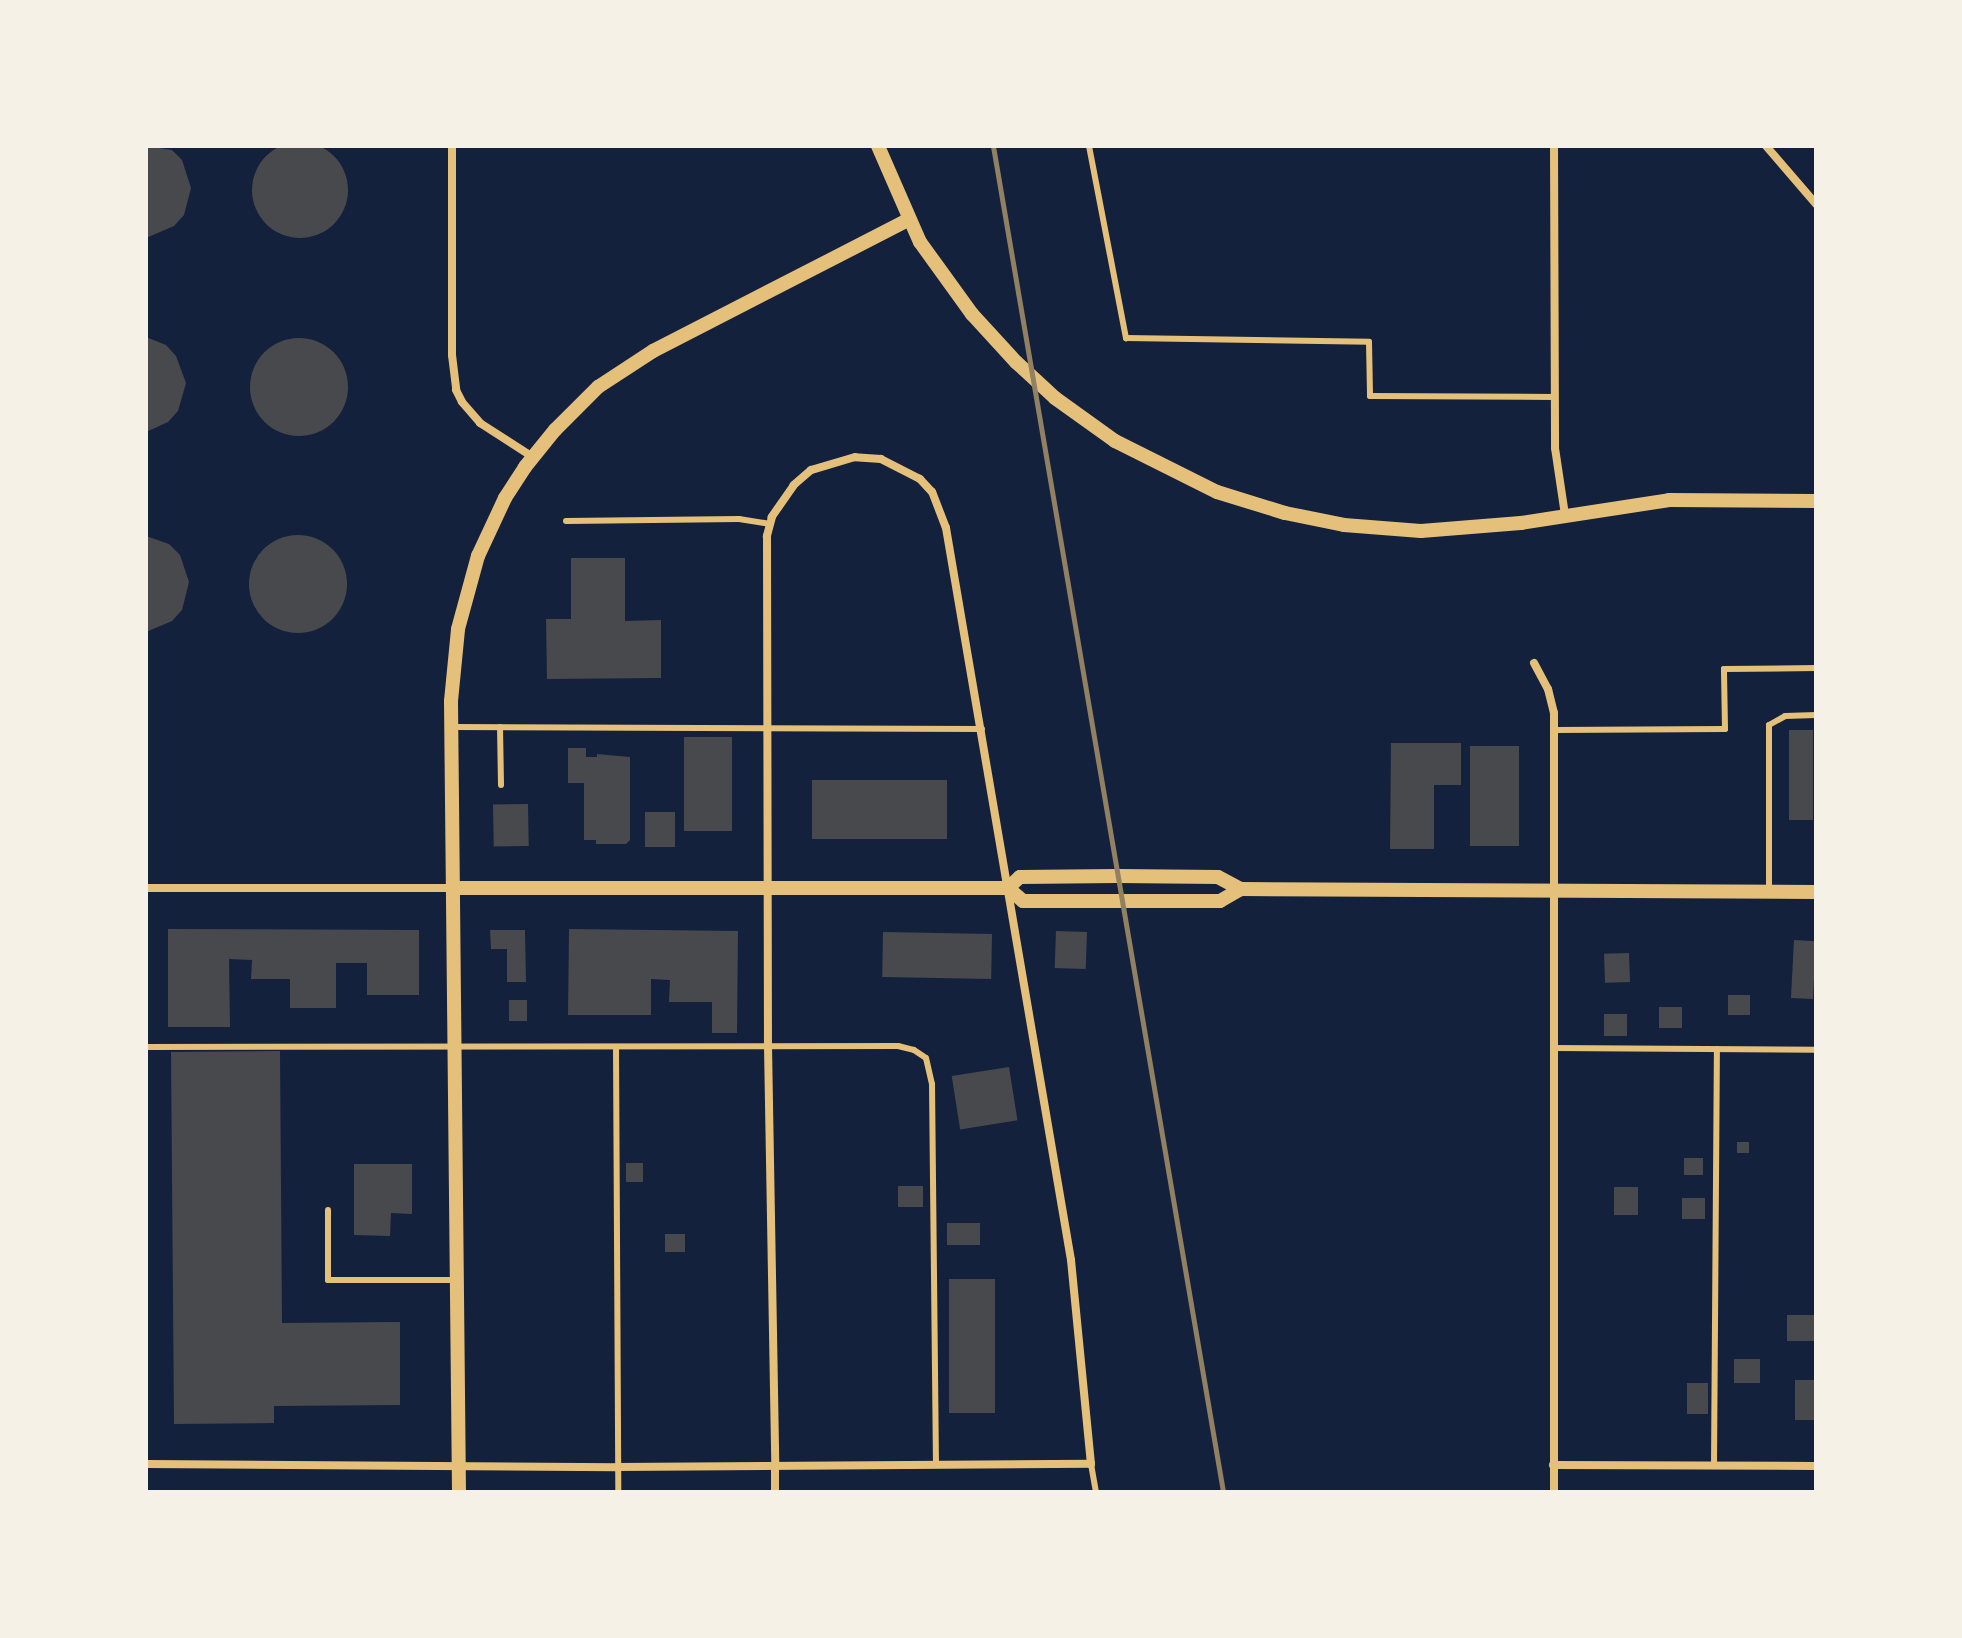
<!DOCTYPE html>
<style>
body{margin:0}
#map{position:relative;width:1962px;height:1638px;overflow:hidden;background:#14213d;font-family:"Golos Text",sans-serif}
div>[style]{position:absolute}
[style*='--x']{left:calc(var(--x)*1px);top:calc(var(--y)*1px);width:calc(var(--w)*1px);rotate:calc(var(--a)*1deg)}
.building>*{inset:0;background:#48494c;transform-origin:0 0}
.round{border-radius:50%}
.service>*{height:6px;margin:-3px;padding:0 3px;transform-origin:3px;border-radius:3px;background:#e5c07b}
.minor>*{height:8px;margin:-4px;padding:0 4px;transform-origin:4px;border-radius:4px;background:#e5c07b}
.tertiary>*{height:14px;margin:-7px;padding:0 7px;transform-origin:7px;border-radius:7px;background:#e5c07b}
.rail>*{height:5px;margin:-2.5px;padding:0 2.5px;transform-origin:2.5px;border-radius:2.5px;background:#918062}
span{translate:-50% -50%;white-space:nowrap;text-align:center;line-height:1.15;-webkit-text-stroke:7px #f6f1e7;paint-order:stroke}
.frame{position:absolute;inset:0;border:148px solid #f6f1e7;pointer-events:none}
</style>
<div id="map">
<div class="building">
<i class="round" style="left:252px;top:142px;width:96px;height:96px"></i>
<i style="clip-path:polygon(146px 146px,172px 150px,182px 160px,191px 188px,184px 215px,174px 226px,146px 238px)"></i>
<i style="clip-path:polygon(146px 337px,166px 345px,176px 356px,186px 383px,178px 411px,168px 422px,146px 432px)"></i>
<i class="round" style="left:250px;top:338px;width:98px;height:98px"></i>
<i class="round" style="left:249px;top:535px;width:98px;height:98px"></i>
<i style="clip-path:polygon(146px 536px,169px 544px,180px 555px,189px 582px,182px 610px,172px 621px,146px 632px)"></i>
<i style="clip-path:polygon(571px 558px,625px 558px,625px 621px,661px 620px,661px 678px,547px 679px,546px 619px,571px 619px)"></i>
<i style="left:1789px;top:730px;width:24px;height:90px"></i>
<i style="left:684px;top:737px;width:48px;height:94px"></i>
<i style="clip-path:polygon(1391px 743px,1461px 743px,1461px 785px,1434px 785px,1434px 849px,1390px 849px)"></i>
<i style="left:1470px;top:746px;width:49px;height:100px"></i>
<i style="clip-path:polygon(568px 748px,586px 748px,586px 757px,597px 757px,597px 754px,630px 757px,630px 840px,626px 844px,596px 844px,596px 840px,584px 840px,584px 783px,568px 783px)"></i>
<i style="left:812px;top:780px;width:135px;height:59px"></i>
<i style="left:528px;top:804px;width:42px;height:35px;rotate:89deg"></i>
<i style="left:645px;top:812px;width:30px;height:35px"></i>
<i style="clip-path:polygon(168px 929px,419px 930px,419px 995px,367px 995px,367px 963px,336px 963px,336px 1008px,290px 1008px,290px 979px,251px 979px,252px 960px,229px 959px,230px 1027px,168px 1027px)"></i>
<i style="clip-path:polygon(569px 929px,738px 931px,737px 1033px,712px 1033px,712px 1002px,669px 1002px,670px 980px,651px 979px,651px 1015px,568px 1015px)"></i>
<i style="clip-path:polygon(490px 930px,525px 930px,526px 982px,507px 982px,507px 949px,491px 949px)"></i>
<i style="left:1056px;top:931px;width:31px;height:37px;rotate:2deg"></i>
<i style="left:883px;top:932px;width:109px;height:45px;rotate:1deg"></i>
<i style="left:1794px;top:940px;width:22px;height:58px;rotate:3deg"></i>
<i style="left:1629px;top:953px;width:29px;height:25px;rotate:88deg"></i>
<i style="left:1728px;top:995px;width:22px;height:20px"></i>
<i style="left:509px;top:1000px;width:18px;height:21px"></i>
<i style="left:1659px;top:1007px;width:23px;height:21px"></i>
<i style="left:1604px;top:1014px;width:23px;height:22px"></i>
<i style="clip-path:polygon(280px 1051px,282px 1323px,400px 1322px,400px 1405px,274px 1406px,274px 1423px,174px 1424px,171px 1052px)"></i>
<i style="left:1009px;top:1067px;width:54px;height:58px;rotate:81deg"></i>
<i style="left:1737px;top:1142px;width:12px;height:11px"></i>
<i style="left:1684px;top:1158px;width:19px;height:17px"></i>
<i style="left:626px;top:1163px;width:17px;height:19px"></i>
<i style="clip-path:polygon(354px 1164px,412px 1164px,412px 1214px,391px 1213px,390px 1236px,354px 1235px)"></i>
<i style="left:898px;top:1186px;width:25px;height:21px"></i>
<i style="left:1638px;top:1187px;width:28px;height:24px;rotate:90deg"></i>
<i style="left:1682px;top:1198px;width:23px;height:21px"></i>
<i style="left:980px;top:1223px;width:22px;height:33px;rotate:90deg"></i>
<i style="left:665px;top:1234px;width:20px;height:18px"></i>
<i style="left:949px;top:1279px;width:46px;height:134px"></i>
<i style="left:1787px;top:1315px;width:29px;height:26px"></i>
<i style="left:1734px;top:1359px;width:26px;height:24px"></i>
<i style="left:1795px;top:1380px;width:21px;height:40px"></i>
<i style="left:1687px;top:1383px;width:21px;height:31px"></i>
</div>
<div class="service">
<i style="--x:1089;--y:146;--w:196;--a:79.1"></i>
<i style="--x:1126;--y:338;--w:243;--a:0.9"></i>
<i style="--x:1369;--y:342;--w:54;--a:88.9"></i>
<i style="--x:1370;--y:396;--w:185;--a:0.3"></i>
<i style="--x:566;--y:521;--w:173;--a:-0.7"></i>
<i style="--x:739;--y:519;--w:31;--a:9"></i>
<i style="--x:454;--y:727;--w:528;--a:0.22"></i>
<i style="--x:500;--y:727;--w:58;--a:89"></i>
<i style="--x:1555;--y:730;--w:170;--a:-0.3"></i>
<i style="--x:1725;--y:729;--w:60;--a:-91"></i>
<i style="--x:1724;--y:669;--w:92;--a:-0.6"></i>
<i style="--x:1769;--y:891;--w:166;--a:-90"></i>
<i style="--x:1769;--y:725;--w:18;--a:-29"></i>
<i style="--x:1785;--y:716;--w:31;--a:-2"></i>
<i style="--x:146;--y:1047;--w:752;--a:-0.08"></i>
<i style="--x:898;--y:1046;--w:16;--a:14"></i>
<i style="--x:914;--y:1050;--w:14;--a:34"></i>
<i style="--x:926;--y:1058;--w:27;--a:77"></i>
<i style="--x:932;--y:1084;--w:381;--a:89.4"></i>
<i style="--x:616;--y:1047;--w:445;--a:89.7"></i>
<i style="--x:1553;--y:1048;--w:263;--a:0.4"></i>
<i style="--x:328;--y:1210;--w:70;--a:90"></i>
<i style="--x:328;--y:1280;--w:128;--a:0"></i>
<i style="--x:1091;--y:1464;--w:28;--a:80"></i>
<i style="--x:1714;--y:1466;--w:417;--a:-89.6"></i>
</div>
<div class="minor">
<i style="--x:452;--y:146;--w:209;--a:90"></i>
<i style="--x:452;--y:355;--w:35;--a:83"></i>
<i style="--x:456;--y:390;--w:13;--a:63"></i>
<i style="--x:462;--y:402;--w:28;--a:49"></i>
<i style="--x:480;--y:423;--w:63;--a:32.7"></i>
<i style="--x:1554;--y:146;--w:302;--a:89.8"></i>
<i style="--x:1555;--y:448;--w:68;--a:81.5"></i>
<i style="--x:1766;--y:146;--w:77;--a:49.2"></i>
<i style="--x:1534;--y:663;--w:30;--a:62"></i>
<i style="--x:1548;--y:689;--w:25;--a:76"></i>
<i style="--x:1554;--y:713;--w:779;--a:90"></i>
<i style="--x:146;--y:888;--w:306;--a:0"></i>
<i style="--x:146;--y:1464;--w:471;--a:0.4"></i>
<i style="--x:617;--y:1467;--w:474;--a:-0.4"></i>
<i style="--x:1091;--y:1464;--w:205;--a:-95.6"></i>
<i style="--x:1071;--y:1260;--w:743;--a:-99.69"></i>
<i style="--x:946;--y:528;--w:39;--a:-111"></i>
<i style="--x:932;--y:492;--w:18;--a:-133"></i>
<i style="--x:920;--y:479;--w:44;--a:-152.9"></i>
<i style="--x:881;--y:459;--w:26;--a:-176"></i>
<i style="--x:855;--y:457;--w:46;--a:163.5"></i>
<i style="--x:811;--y:470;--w:23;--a:139"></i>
<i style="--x:794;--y:485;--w:39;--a:125"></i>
<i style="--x:772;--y:517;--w:20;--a:105"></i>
<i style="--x:767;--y:536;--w:510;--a:89.89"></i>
<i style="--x:768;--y:1046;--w:420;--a:89"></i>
<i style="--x:775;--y:1466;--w:26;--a:90"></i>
<i style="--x:1553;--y:1465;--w:263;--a:0.2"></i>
</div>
<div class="tertiary">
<i style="--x:878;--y:146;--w:105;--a:66.4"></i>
<i style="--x:920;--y:242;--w:89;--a:54.2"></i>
<i style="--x:972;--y:314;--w:65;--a:47.5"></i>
<i style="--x:1016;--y:362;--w:53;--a:42.7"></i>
<i style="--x:1055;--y:398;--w:74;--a:35.6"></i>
<i style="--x:1115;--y:441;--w:114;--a:26.6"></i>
<i style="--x:1217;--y:492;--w:71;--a:17.2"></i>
<i style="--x:1285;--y:513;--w:60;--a:11.5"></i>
<i style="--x:1344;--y:525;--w:77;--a:4.5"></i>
<i style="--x:1421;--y:531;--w:100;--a:-4.6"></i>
<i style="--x:1521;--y:523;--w:150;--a:-8.8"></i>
<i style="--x:1669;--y:500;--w:147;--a:0.4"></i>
<i style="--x:452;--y:888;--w:556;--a:0"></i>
<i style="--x:1008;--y:888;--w:20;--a:41"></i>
<i style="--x:1023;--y:901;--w:197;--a:0"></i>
<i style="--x:1220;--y:901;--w:24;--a:-30"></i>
<i style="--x:1008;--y:888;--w:16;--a:-43"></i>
<i style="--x:1020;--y:877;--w:97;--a:-0.6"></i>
<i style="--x:1117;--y:876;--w:101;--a:0.6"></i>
<i style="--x:1218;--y:877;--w:26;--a:28"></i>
<i style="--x:1241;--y:889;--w:575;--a:0.3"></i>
<i style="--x:459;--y:1492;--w:791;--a:-90.58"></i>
<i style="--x:451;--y:701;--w:72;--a:-84.4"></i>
<i style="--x:458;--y:629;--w:76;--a:-74.7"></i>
<i style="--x:478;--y:556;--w:64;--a:-65"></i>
<i style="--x:505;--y:498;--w:37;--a:-57"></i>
<i style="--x:525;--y:467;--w:48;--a:-51"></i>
<i style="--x:555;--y:430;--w:61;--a:-45"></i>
<i style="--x:598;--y:387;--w:66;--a:-33.2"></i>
<i style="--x:653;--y:351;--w:287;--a:-27.2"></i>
</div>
<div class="rail">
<i style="--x:993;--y:146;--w:1366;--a:80.3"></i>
</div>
<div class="frame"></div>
</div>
